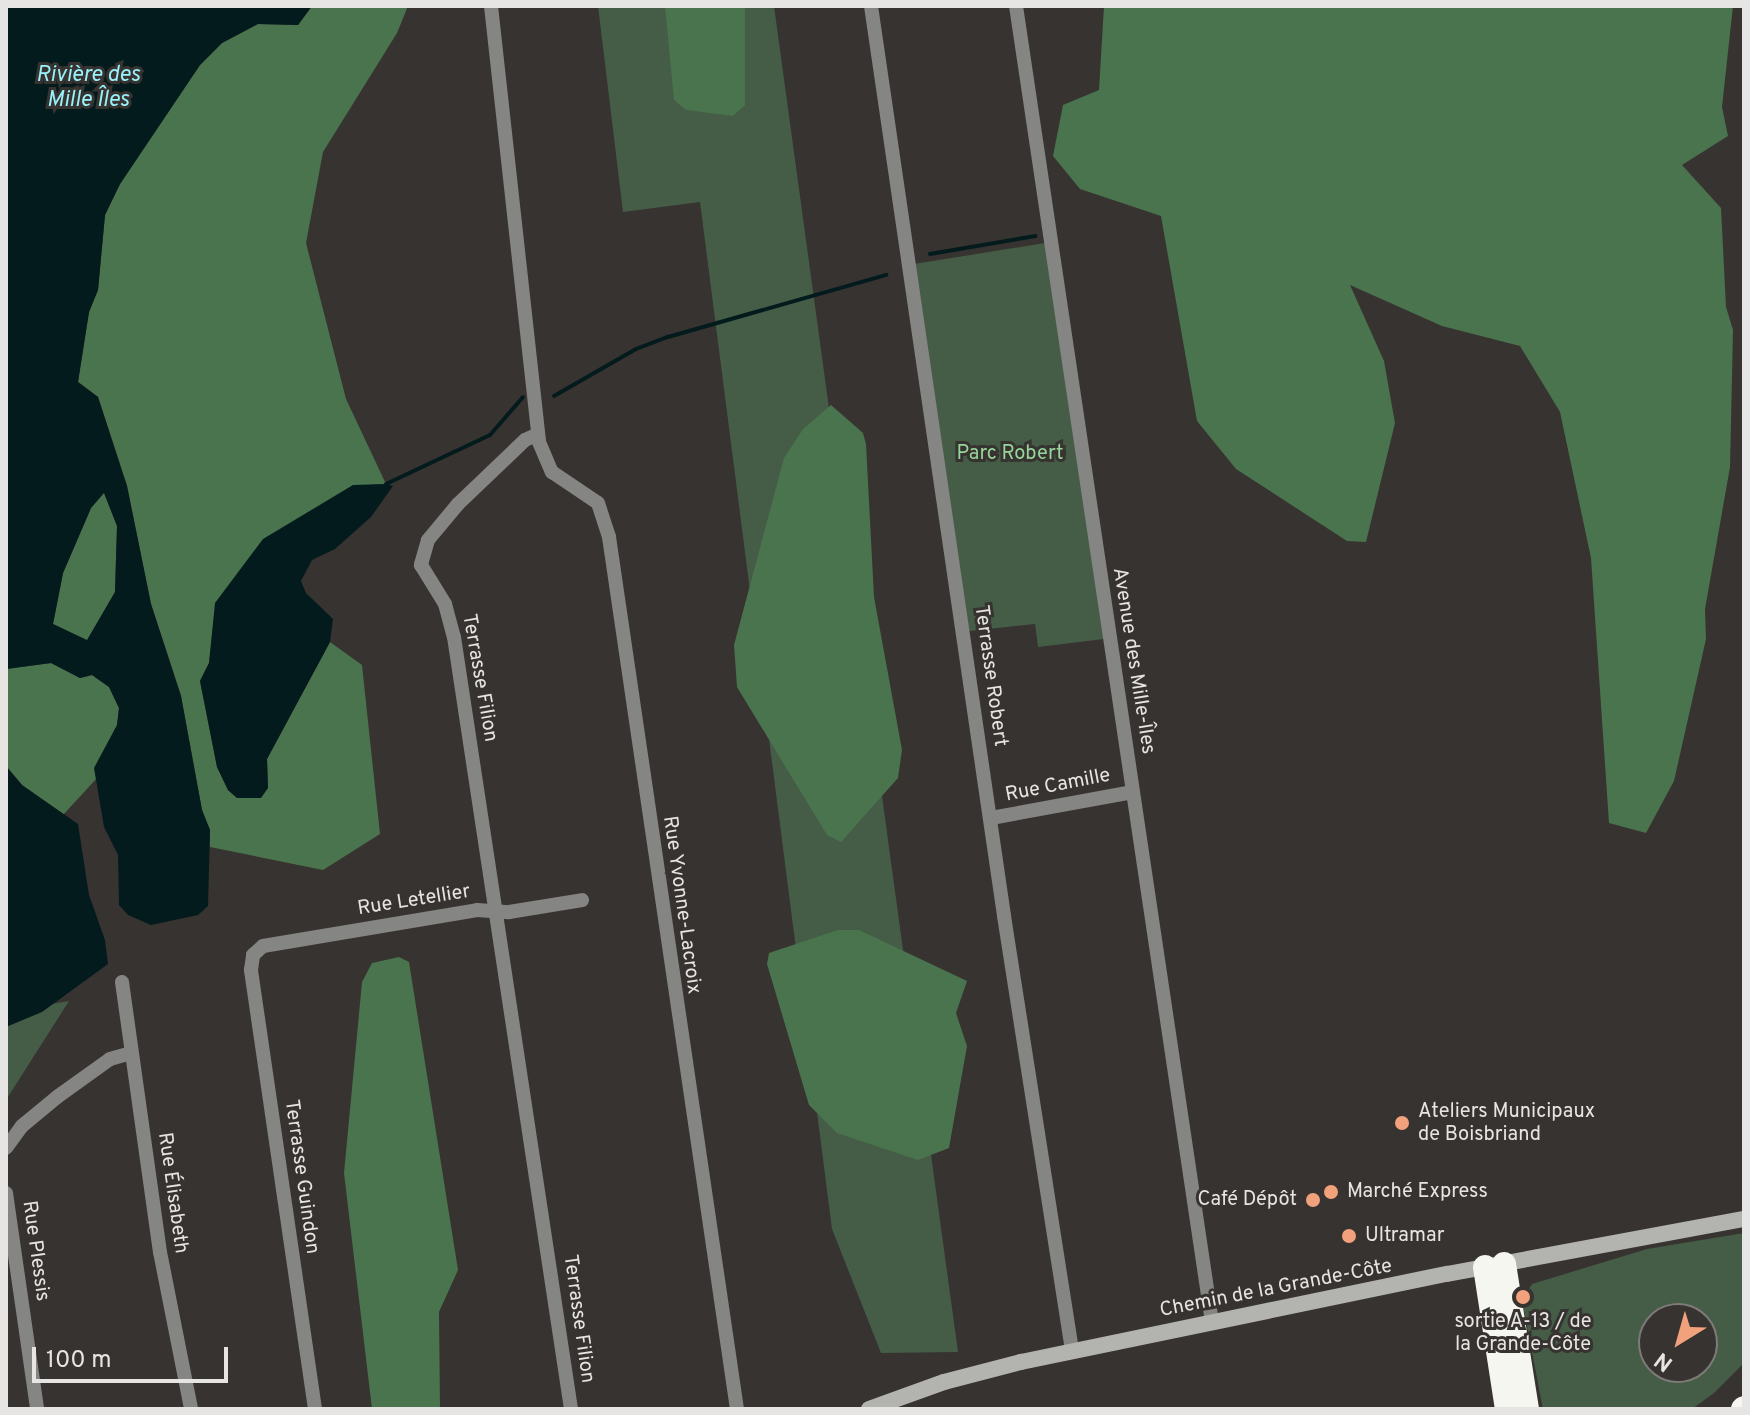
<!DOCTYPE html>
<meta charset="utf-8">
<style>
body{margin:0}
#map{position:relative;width:1750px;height:1415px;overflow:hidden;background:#373330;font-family:Overpass,sans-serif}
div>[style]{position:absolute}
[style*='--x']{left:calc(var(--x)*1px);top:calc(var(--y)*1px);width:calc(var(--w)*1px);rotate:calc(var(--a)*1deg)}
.green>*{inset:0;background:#455d47}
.forest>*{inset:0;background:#4a744d}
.water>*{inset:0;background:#041b1e}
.stream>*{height:4px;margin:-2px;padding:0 2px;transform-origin:2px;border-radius:2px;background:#041b1e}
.minor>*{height:14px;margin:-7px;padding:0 7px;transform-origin:7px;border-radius:7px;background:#858583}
.secondary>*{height:16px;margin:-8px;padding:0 8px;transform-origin:8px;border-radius:8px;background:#b3b3af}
.motorway>*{height:24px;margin:-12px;padding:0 12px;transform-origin:12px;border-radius:12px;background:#f6f6f1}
.dots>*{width:22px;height:22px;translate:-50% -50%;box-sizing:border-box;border:4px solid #373330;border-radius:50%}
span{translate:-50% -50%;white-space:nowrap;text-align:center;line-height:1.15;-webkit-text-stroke:6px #373330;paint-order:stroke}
.park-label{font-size:20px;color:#95d599}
.street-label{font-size:20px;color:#e7e5e3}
.poi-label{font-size:20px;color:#e7e5e3}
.left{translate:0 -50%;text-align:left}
.right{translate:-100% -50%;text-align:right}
.water-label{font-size:22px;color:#99f1fa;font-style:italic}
.frame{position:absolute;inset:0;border:8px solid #e7e5e3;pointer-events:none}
.north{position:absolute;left:1638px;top:1303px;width:80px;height:80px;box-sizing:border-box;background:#373330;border:2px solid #7d7a78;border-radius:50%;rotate:217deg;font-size:22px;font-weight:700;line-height:32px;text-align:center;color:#e7e5e3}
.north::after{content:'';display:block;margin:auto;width:28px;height:36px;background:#f1a17c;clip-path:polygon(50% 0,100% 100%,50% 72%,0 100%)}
.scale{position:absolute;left:32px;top:1347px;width:196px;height:36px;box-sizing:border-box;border:4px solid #e7e5e3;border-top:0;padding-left:10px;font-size:24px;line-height:28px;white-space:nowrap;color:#e7e5e3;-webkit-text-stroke:6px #373330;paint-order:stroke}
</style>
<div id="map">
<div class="green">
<i style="clip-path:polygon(598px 6px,774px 6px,958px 1352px,881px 1353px,832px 1229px,700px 202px,623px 212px)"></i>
<i style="clip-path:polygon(1045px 243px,1104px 639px,1038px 647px,1035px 624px,969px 631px,914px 264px)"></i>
<i style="clip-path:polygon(69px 1001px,6px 1100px,6px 1012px)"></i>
<i style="clip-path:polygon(evenodd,1744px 1233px,1744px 1363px,1714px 1393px,1692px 1409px,1543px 1409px,1522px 1300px,1532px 1284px,1647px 1249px,1744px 1233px,1654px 1319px,1702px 1319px,1702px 1367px,1654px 1367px,1654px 1319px)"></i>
</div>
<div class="forest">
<i style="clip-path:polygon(312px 6px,408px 6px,397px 33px,323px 152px,306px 243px,346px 399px,386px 484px,352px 486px,216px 603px,209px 663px,200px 681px,217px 767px,228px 790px,237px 798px,268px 788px,267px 759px,330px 642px,362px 665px,380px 834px,323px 870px,210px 847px,210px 830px,202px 810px,181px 696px,151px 604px,127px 486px,98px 397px,78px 382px,89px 312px,98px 290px,105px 215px,120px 184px,200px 65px,222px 43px,258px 24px,298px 25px)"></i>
<i style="clip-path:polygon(665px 6px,745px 6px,745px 105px,733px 116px,686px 110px,674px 100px)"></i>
<i style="clip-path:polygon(1104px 6px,1733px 6px,1722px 107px,1728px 136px,1682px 165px,1721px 208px,1726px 307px,1733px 330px,1730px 467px,1705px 609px,1706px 639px,1674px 781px,1646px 833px,1609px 823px,1591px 558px,1560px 412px,1520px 346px,1442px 326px,1350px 285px,1384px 361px,1395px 423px,1366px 542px,1347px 541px,1236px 469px,1197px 421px,1161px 216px,1080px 189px,1053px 156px,1063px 105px,1099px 90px)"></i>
<i style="clip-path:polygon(831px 405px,863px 433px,866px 444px,874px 597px,902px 750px,898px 778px,841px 842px,827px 835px,737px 687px,734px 645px,784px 458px,803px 429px)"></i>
<i style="clip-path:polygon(104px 492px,117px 526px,115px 592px,87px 641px,53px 624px,63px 573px,91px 508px)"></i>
<i style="clip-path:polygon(51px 663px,80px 678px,92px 675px,109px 687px,119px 708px,117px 726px,95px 768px,97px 778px,63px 815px,22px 785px,6px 766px,6px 669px)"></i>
<i style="clip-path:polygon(838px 930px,859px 930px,967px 981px,956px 1013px,967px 1046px,949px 1148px,918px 1160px,837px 1133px,809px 1105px,767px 964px,769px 953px)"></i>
<i style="clip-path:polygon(399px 957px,409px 962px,458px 1270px,439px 1312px,440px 1409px,372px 1409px,344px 1173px,362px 982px,372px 963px)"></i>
</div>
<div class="water">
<i style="clip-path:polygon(evenodd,6px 6px,312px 6px,298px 25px,258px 24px,222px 43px,200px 65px,120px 184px,105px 215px,98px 290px,89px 312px,78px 382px,98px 397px,127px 486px,151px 604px,181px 696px,202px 810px,210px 830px,208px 906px,198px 915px,151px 925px,128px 915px,119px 905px,118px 855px,104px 827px,94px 768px,117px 725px,119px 708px,109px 687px,92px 675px,80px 678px,51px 663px,6px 669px,6px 6px,104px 493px,117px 526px,115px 592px,87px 640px,53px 624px,63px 573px,91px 508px,104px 493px)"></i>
<i style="clip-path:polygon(386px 484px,393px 486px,371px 517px,335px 549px,312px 560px,301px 581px,306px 593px,333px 619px,330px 642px,267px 759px,268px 788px,261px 798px,237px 798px,228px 790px,217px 767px,200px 681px,209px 663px,215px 603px,263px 539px,353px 485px)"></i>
<i style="clip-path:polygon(6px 766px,22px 785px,78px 824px,89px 895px,105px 940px,108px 964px,42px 1012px,6px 1027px)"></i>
</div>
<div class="stream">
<i style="--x:930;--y:254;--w:107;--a:-9.7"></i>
<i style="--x:554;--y:396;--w:95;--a:-29.8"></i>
<i style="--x:636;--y:349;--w:34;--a:-21"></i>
<i style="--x:668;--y:337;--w:227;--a:-15.9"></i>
<i style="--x:386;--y:484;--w:115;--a:-25.2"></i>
<i style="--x:490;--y:435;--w:50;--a:-49"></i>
</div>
<div class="minor">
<i style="--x:491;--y:6;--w:439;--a:83.7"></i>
<i style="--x:539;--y:442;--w:33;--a:67"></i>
<i style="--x:552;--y:472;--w:55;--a:34"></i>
<i style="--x:598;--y:503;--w:36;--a:72"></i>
<i style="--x:609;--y:537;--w:881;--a:81.65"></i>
<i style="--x:871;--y:6;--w:920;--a:81.68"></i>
<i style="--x:1004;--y:916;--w:441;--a:81.1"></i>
<i style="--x:1016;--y:6;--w:1331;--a:81.53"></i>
<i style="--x:538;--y:434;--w:14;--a:155"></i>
<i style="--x:525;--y:440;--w:93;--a:136.3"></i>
<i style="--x:458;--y:504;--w:47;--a:129.8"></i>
<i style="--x:428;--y:540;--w:26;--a:106"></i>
<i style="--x:421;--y:565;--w:46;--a:58.4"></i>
<i style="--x:445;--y:604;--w:34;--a:75"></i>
<i style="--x:454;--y:637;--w:781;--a:81.38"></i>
<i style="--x:991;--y:818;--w:144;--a:-10.4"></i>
<i style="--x:122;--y:982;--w:273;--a:82"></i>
<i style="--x:160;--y:1252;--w:160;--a:78.8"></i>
<i style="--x:6;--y:1148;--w:27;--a:-54"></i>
<i style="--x:22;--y:1126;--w:45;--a:-39.6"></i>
<i style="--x:57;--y:1097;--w:65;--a:-35.6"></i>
<i style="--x:110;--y:1059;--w:22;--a:-16"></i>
<i style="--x:6;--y:1193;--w:218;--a:81.8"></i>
<i style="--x:315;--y:1409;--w:444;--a:-98.3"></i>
<i style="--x:251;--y:970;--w:15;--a:-82"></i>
<i style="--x:253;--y:955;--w:13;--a:-42"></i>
<i style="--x:263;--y:946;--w:217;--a:-9.5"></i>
<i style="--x:477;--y:910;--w:32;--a:4"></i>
<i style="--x:509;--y:912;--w:74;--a:-9.3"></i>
</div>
<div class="secondary">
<i style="--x:869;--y:1409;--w:80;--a:-19.8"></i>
<i style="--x:944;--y:1382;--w:80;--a:-14.6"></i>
<i style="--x:1021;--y:1362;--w:435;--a:-11.7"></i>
<i style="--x:1447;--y:1274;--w:302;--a:-10.5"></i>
</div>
<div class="motorway">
<i style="--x:1504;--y:1264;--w:147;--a:81"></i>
<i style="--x:1485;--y:1267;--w:144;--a:81.2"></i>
<i style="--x:1743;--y:1409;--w:1;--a:-45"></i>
</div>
<div class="dots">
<i style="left:1402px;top:1123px;background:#f1a17c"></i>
<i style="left:1331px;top:1192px;background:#f1a17c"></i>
<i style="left:1313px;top:1200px;background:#f1a17c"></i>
<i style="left:1349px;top:1236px;background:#f1a17c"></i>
<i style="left:1523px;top:1297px;background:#f1a17c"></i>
</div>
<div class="park-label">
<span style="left:1010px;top:454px">Parc Robert</span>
</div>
<div class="street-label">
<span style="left:1133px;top:661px;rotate:81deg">Avenue des Mille-Îles</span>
<span style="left:990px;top:676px;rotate:82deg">Terrasse Robert</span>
<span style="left:479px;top:678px;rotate:80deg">Terrasse Filion</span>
<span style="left:1058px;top:786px;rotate:-11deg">Rue Camille</span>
<span style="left:414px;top:901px;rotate:-9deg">Rue Letellier</span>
<span style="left:681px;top:905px;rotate:82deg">Rue Yvonne-Lacroix</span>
<span style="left:301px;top:1177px;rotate:82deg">Terrasse Guindon</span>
<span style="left:172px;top:1193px;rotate:82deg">Rue Élisabeth</span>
<span style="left:35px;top:1251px;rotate:82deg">Rue Plessis</span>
<span style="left:1276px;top:1289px;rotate:-11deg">Chemin de la Grande-Côte</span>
<span style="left:578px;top:1319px;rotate:82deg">Terrasse Filion</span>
</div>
<div class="poi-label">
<span class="left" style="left:1418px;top:1124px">Ateliers Municipaux<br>de Boisbriand</span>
<span class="left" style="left:1347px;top:1192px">Marché Express</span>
<span class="right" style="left:1297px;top:1200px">Café Dépôt</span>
<span class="left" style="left:1365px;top:1236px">Ultramar</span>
<span style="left:1523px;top:1334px">sortie A-13 / de<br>la Grande-Côte</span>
</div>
<div class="water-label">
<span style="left:88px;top:88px">Rivière des<br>Mille Îles</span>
</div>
<div class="frame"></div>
<div class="north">N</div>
<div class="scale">100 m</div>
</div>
